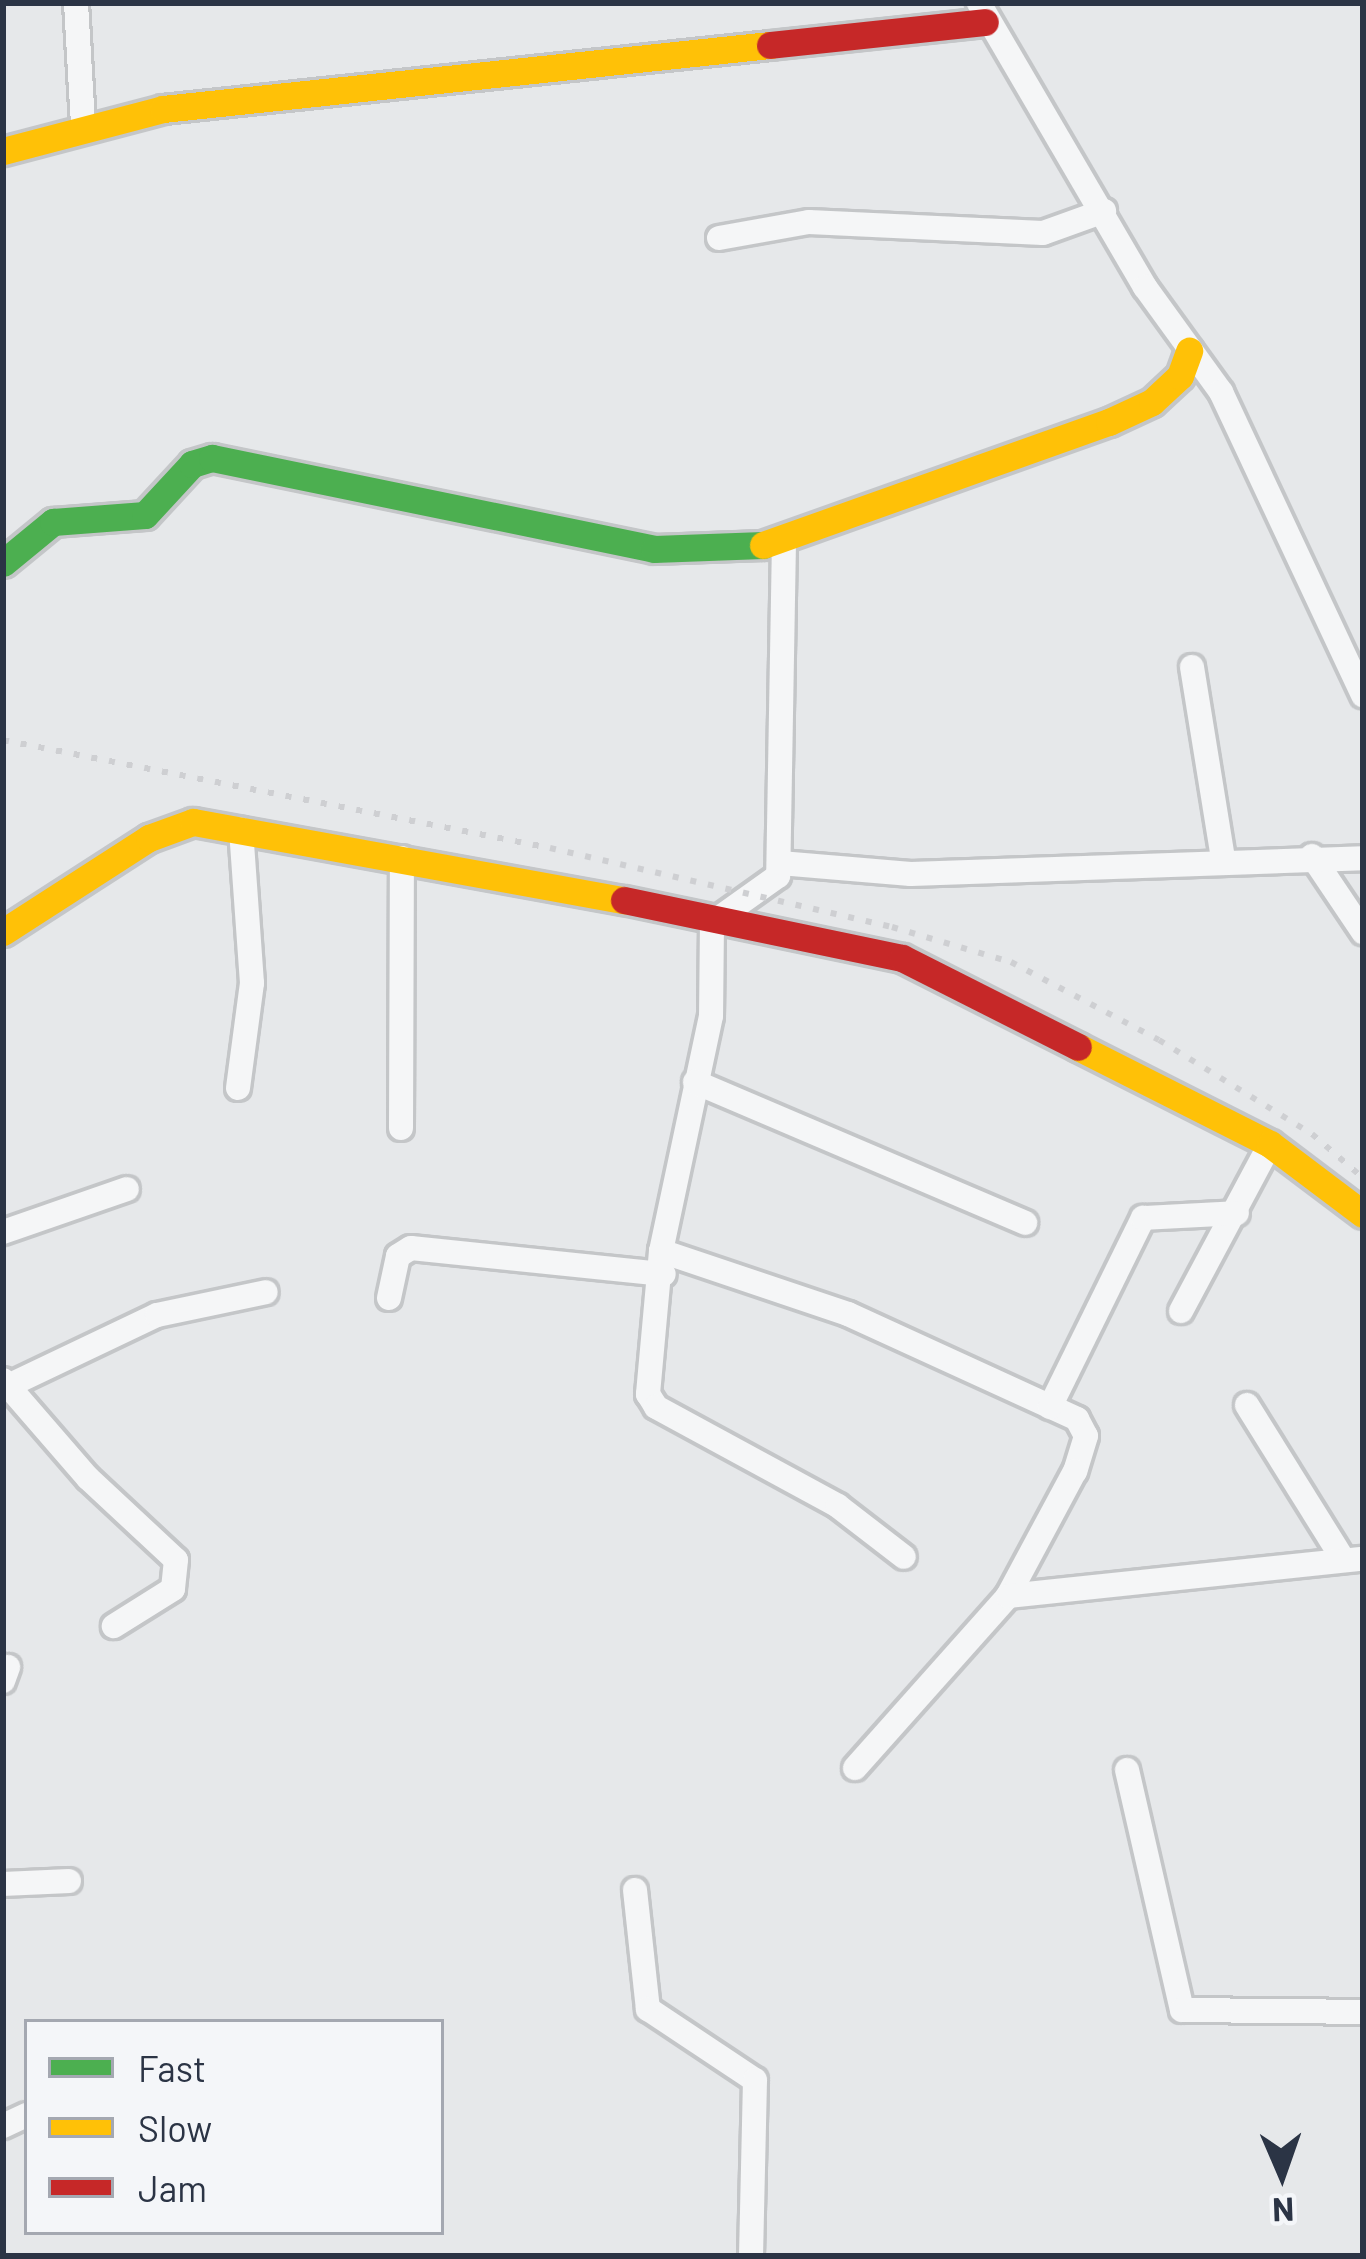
<!DOCTYPE html>
<style>
body{margin:0}
#map{position:relative;width:1366px;height:2259px;overflow:hidden;background:#e6e8ea;font-family:Barlow,sans-serif}
div>[style]{position:absolute}
[style*='--x']{left:calc(var(--x)*1px);top:calc(var(--y)*1px);width:calc(var(--w)*1px);rotate:calc(var(--a)*1deg)}
.roads{filter:drop-shadow(3px 0 #c4c6c8) drop-shadow(-3px 0 #c4c6c8) drop-shadow(0 3px #c4c6c8) drop-shadow(0 -3px #c4c6c8)}
.street>*{height:24px;margin:-12px;padding:0 12px;transform-origin:12px;border-radius:12px;background:#f5f6f7}
.fast>*{height:27px;margin:-13.5px;padding:0 13.5px;transform-origin:13.5px;border-radius:13.5px;background:#4caf50}
.slow>*{height:27px;margin:-13.5px;padding:0 13.5px;transform-origin:13.5px;border-radius:13.5px;background:#ffc107}
.jam>*{height:27px;margin:-13.5px;padding:0 13.5px;transform-origin:13.5px;border-radius:13.5px;background:#c62828}
.rail>*{height:6px;margin-top:-3px;transform-origin:0;background:repeating-linear-gradient(90deg,#cecfd2 0 6px,transparent 0 18px)}
span{translate:-50% -50%;white-space:nowrap;text-align:center;line-height:1.15;-webkit-text-stroke:9px #f4f6f9;paint-order:stroke}
.frame{position:absolute;inset:0;border:6px solid #2b3445;pointer-events:none}
.legend{position:absolute;left:24px;top:2019px;width:420px;height:216px;box-sizing:border-box;background:#f4f6f9;border:3px solid #a4a8b1;margin:0;padding:15px 21px;list-style:none;font-size:36px;color:#2b3445}
.legend li{display:flex;align-items:center;gap:24px;height:60px}
.legend b{width:60px;border:3px solid #a4a8b1}
.north{position:absolute;left:1222px;top:2115px;width:120px;height:120px;-webkit-text-stroke:9px #f4f6f9;paint-order:stroke;rotate:178deg;font-size:33px;font-weight:700;line-height:48px;text-align:center;color:#2b3445}
.north::after{content:'';display:block;margin:auto;width:42px;height:54px;background:#2b3445;clip-path:polygon(50% 0,100% 100%,50% 72%,0 100%)}
</style>
<div id="map">
<div class="roads">
<div class="street">
<i style="--x:76;--y:3;--w:123;--a:86.7"></i>
<i style="--x:979;--y:3;--w:329;--a:59.7"></i>
<i style="--x:1145;--y:287;--w:130;--a:54.1"></i>
<i style="--x:1221;--y:392;--w:335;--a:64.9"></i>
<i style="--x:719;--y:238;--w:91;--a:-10.1"></i>
<i style="--x:809;--y:222;--w:234;--a:2.7"></i>
<i style="--x:1043;--y:233;--w:65;--a:-19.8"></i>
<i style="--x:784;--y:541;--w:335;--a:91"></i>
<i style="--x:778;--y:876;--w:81;--a:144.5"></i>
<i style="--x:712;--y:923;--w:93;--a:90.6"></i>
<i style="--x:711;--y:1016;--w:240;--a:102"></i>
<i style="--x:661;--y:1251;--w:144;--a:95.2"></i>
<i style="--x:648;--y:1394;--w:15;--a:58"></i>
<i style="--x:656;--y:1407;--w:207;--a:28.5"></i>
<i style="--x:838;--y:1506;--w:83;--a:37.7"></i>
<i style="--x:1192;--y:667;--w:193;--a:80.8"></i>
<i style="--x:1312;--y:856;--w:92;--a:56.1"></i>
<i style="--x:780;--y:863;--w:131;--a:4.8"></i>
<i style="--x:911;--y:874;--w:452;--a:-2"></i>
<i style="--x:695;--y:1082;--w:359;--a:23.1"></i>
<i style="--x:238;--y:1088;--w:106;--a:-82.4"></i>
<i style="--x:252;--y:983;--w:154;--a:-94.1"></i>
<i style="--x:401;--y:1128;--w:270;--a:-89.8"></i>
<i style="--x:3;--y:1232;--w:131;--a:-19.1"></i>
<i style="--x:661;--y:1251;--w:197;--a:18.6"></i>
<i style="--x:848;--y:1314;--w:252;--a:24.6"></i>
<i style="--x:1077;--y:1419;--w:19;--a:62"></i>
<i style="--x:1086;--y:1436;--w:37;--a:107"></i>
<i style="--x:1075;--y:1471;--w:142;--a:118.2"></i>
<i style="--x:389;--y:1298;--w:43;--a:-77.9"></i>
<i style="--x:398;--y:1256;--w:15;--a:-32"></i>
<i style="--x:411;--y:1248;--w:254;--a:5.9"></i>
<i style="--x:1181;--y:1311;--w:189;--a:-61.9"></i>
<i style="--x:3;--y:1380;--w:130;--a:49.1"></i>
<i style="--x:88;--y:1478;--w:120;--a:43"></i>
<i style="--x:176;--y:1560;--w:29;--a:96"></i>
<i style="--x:173;--y:1589;--w:70;--a:147.9"></i>
<i style="--x:8;--y:1386;--w:165;--a:-25.5"></i>
<i style="--x:157;--y:1315;--w:111;--a:-11.9"></i>
<i style="--x:1247;--y:1405;--w:181;--a:58.1"></i>
<i style="--x:1050;--y:1407;--w:211;--a:-63.8"></i>
<i style="--x:1143;--y:1218;--w:94;--a:-3"></i>
<i style="--x:3;--y:1681;--w:15;--a:-70"></i>
<i style="--x:855;--y:1768;--w:230;--a:-48.3"></i>
<i style="--x:1008;--y:1596;--w:357;--a:-6"></i>
<i style="--x:1127;--y:1770;--w:246;--a:77.1"></i>
<i style="--x:1182;--y:2010;--w:181;--a:0.6"></i>
<i style="--x:3;--y:1884;--w:66;--a:-2.6"></i>
<i style="--x:635;--y:1890;--w:120;--a:83.8"></i>
<i style="--x:648;--y:2009;--w:128;--a:33.6"></i>
<i style="--x:755;--y:2080;--w:176;--a:91.3"></i>
<i style="--x:3;--y:2126;--w:26;--a:-25"></i>
</div>
<div class="fast">
<i style="--x:3;--y:563;--w:65;--a:-39.4"></i>
<i style="--x:53;--y:522;--w:92;--a:-4.4"></i>
<i style="--x:145;--y:515;--w:69;--a:-47.3"></i>
<i style="--x:192;--y:464;--w:21;--a:-17"></i>
<i style="--x:212;--y:458;--w:451;--a:11.6"></i>
<i style="--x:654;--y:549;--w:109;--a:-2.1"></i>
</div>
<div class="slow">
<i style="--x:3;--y:151;--w:165;--a:-14.7"></i>
<i style="--x:163;--y:109;--w:610;--a:-6.02"></i>
<i style="--x:763;--y:545;--w:367;--a:-19.6"></i>
<i style="--x:1109;--y:422;--w:47;--a:-24.9"></i>
<i style="--x:1152;--y:402;--w:38;--a:-43"></i>
<i style="--x:1180;--y:376;--w:27;--a:-70"></i>
<i style="--x:3;--y:932;--w:174;--a:-32.8"></i>
<i style="--x:149;--y:838;--w:47;--a:-20"></i>
<i style="--x:193;--y:822;--w:438;--a:10.3"></i>
<i style="--x:1078;--y:1047;--w:215;--a:26.8"></i>
<i style="--x:1270;--y:1144;--w:116;--a:37"></i>
</div>
<div class="jam">
<i style="--x:770;--y:45;--w:216;--a:-6.1"></i>
<i style="--x:624;--y:900;--w:284;--a:11.8"></i>
<i style="--x:902;--y:958;--w:197;--a:26.8"></i>
</div>
</div>
<div class="rail">
<i style="--x:3;--y:740;--w:558;--a:11.17"></i>
<i style="--x:550;--y:848;--w:351;--a:13"></i>
<i style="--x:892;--y:927;--w:124;--a:16.4"></i>
<i style="--x:1011;--y:962;--w:167;--a:27.8"></i>
<i style="--x:1159;--y:1040;--w:180;--a:31.6"></i>
<i style="--x:1312;--y:1134;--w:67;--a:40.8"></i>
</div>
<div class="frame"></div>
<ul class="legend">
<li><b style="height:15px;background:#4caf50"></b>Fast</li>
<li><b style="height:15px;background:#ffc107"></b>Slow</li>
<li><b style="height:15px;background:#c62828"></b>Jam</li>
</ul>
<div class="north">N</div>
</div>
